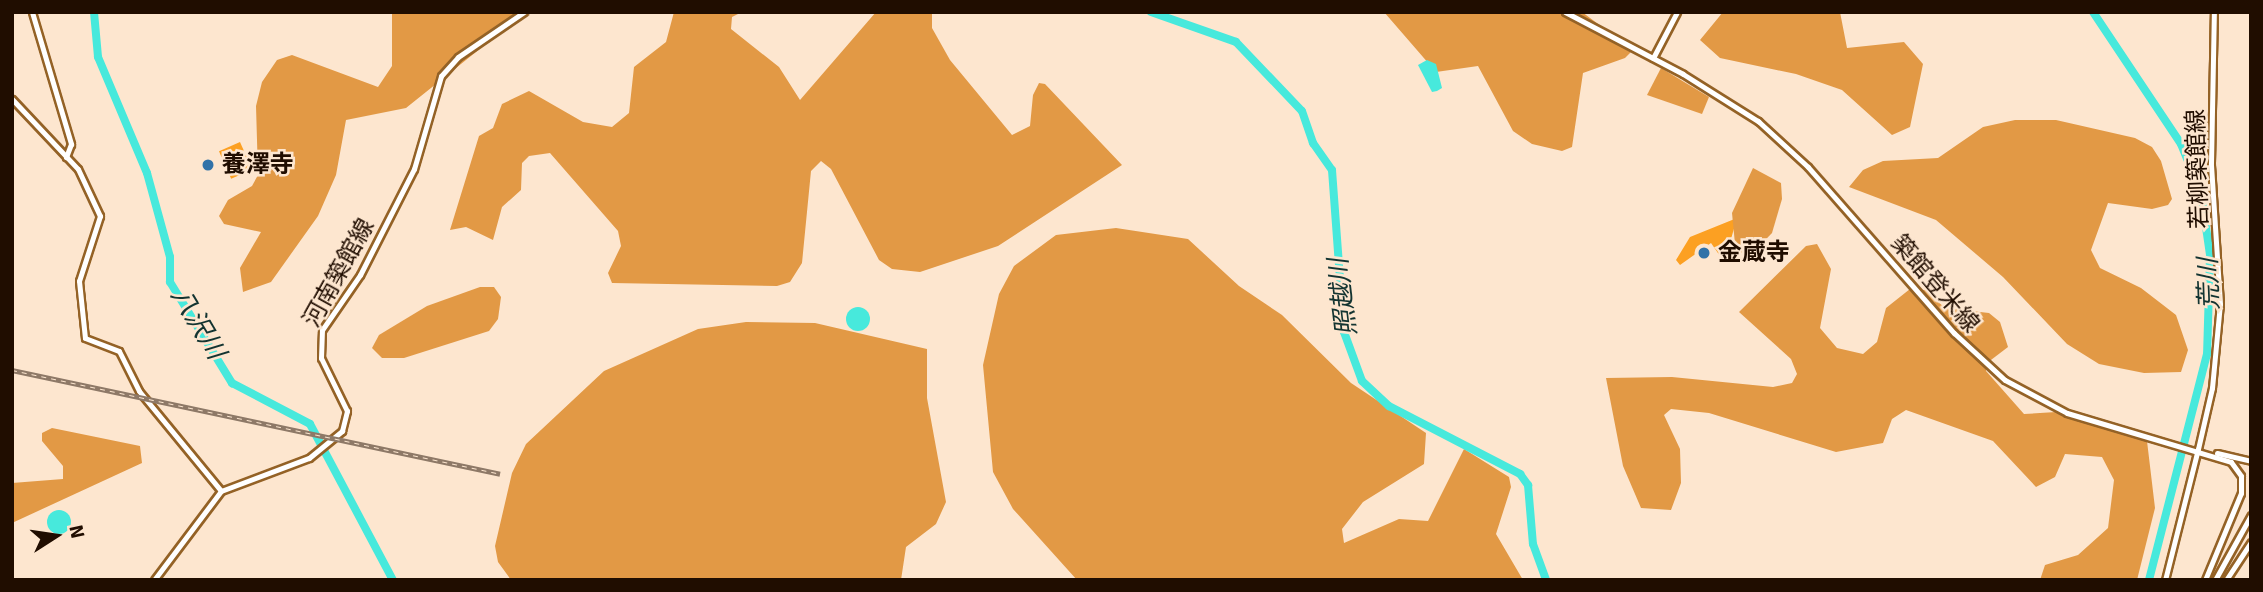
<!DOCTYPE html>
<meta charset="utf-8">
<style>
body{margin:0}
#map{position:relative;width:2263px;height:592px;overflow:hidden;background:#fde6cf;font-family:Signika,"Noto Sans JP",sans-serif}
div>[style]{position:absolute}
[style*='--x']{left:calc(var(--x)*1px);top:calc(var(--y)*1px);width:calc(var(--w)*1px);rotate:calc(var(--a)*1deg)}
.green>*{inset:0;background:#fca022;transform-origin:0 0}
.forest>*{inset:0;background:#e29945}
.water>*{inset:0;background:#47e9dc}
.round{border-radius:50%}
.river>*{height:8px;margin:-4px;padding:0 4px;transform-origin:4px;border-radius:4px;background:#47e9dc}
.roads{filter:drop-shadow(2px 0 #946226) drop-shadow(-2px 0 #946226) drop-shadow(0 2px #946226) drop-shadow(0 -2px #946226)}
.secondary>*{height:5px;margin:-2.5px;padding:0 2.5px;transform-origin:2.5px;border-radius:2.5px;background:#fff}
.primary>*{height:5px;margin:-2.5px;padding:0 2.5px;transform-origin:2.5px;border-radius:2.5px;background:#fff}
.rail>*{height:4.5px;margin-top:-2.25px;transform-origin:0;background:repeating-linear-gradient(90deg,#fde6cf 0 5px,#8e7967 0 10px);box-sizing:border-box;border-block:2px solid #8e7967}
.dots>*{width:19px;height:19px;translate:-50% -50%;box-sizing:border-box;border:4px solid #fde6cf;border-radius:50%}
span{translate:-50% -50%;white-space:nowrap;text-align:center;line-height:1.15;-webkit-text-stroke:5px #fde6cf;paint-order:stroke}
.poi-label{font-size:24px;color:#200d00;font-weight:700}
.left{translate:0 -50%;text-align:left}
.street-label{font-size:24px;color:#200d00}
.water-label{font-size:26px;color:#133431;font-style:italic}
.frame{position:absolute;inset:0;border:14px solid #200d00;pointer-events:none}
.north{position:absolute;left:21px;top:501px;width:70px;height:70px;-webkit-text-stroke:5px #fde6cf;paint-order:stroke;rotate:78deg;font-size:19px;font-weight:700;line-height:28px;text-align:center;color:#200d00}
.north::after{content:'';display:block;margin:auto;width:24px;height:32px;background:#200d00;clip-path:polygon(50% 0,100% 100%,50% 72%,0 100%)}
</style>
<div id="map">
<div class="green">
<i style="left:240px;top:142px;width:30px;height:23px;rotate:66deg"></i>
<i style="clip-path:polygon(1737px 218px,1727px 253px,1720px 256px,1711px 243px,1680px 265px,1676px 260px,1690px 237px)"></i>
</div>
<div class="forest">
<i style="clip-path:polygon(392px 12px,526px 12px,406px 108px,346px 120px,336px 175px,318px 216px,271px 282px,243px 292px,240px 268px,261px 232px,224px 224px,219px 216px,228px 200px,252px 186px,258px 175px,256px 106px,262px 82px,277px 60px,292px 55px,378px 87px,392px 66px)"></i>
<i style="clip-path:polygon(674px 12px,742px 12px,732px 17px,731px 29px,779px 67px,800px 100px,876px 12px,932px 12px,932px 28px,950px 60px,1012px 135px,1030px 126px,1033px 95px,1039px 83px,1045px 84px,1122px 165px,998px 246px,920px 272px,892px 269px,879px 260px,831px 169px,821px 161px,811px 171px,802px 263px,790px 282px,777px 286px,612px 283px,608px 273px,621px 246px,618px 231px,550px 153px,529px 156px,522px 163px,521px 190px,502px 207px,493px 240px,466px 227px,450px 230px,479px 136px,493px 128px,502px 104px,529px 91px,583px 122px,612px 127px,629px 113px,634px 67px,666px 42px)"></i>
<i style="clip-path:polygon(1384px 12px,1582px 12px,1633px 50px,1625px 58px,1583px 73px,1572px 147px,1562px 151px,1532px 144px,1513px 131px,1478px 66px,1436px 72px)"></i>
<i style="clip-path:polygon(1723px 12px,1840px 12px,1847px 48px,1904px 42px,1923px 64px,1910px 127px,1892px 135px,1842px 90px,1796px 74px,1720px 58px,1700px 40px)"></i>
<i style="clip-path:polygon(1661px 68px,1709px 97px,1702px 114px,1647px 95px)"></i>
<i style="clip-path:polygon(2015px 120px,2056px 120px,2135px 138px,2152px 147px,2161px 161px,2172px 199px,2168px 205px,2152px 209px,2108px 203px,2091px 250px,2100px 268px,2141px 288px,2176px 315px,2188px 350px,2181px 372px,2144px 373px,2099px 364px,2067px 344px,2003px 277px,1936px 220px,1849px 187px,1863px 170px,1883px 161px,1938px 158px,1983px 127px)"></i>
<i style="clip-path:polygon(1753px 168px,1781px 183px,1782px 199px,1772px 233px,1747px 259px,1735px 244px,1732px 213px)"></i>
<i style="clip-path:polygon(1116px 228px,1188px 239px,1239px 286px,1282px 315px,1351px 383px,1426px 433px,1424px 464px,1363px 502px,1342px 529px,1344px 543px,1399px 519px,1428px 521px,1464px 449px,1509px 477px,1511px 487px,1496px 534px,1523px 580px,1077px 580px,1013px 509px,993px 472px,983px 365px,999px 294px,1014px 266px,1056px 235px)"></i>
<i style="clip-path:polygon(1817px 244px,1831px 269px,1820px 328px,1837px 348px,1863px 354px,1877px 342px,1886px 308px,1910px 289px,1925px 290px,1945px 308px,1989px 313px,2000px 322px,2008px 347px,1987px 363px,1986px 371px,2024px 414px,2056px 412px,2147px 441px,2155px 508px,2137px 580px,2040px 580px,2045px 565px,2078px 555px,2108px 528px,2114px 480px,2102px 457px,2065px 454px,2055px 477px,2036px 487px,1993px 441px,1906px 410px,1892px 419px,1883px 443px,1836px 452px,1709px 413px,1671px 409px,1664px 415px,1680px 449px,1681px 483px,1671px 510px,1641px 508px,1623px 466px,1606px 378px,1672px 377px,1773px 387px,1792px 383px,1797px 374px,1791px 359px,1739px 312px,1806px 246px)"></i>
<i style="clip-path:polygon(480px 287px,494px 287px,501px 297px,498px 319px,489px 331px,404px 358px,382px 358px,372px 348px,379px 335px,427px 306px)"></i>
<i style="clip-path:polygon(746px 322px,815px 323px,927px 349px,927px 398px,946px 502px,936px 524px,906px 547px,901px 580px,511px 580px,498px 562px,495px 546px,512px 473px,526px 444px,604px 371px,698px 329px)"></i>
<i style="clip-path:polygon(52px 428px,140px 446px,142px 463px,12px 523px,12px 483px,63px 479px,63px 466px,42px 441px,42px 433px)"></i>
</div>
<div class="water">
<i style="clip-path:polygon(1427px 60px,1436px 64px,1442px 88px,1437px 91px,1432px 92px,1418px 65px)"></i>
<i class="round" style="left:846px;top:307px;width:24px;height:24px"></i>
<i class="round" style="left:47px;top:510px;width:24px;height:24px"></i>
</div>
<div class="river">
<i style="--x:94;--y:12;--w:45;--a:84.9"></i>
<i style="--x:98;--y:57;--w:126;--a:67.1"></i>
<i style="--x:147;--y:173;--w:87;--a:74.7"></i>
<i style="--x:170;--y:257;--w:25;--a:90"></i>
<i style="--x:170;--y:282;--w:119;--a:58.5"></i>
<i style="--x:232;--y:383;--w:88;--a:27.7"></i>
<i style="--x:310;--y:424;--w:177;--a:62"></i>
<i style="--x:1151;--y:12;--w:90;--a:19.4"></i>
<i style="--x:1236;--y:42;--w:95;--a:46.3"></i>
<i style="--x:1302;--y:111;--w:34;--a:71"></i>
<i style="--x:1313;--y:143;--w:33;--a:55"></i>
<i style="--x:1332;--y:170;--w:162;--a:85.8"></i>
<i style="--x:1344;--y:332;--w:52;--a:69.8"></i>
<i style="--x:1362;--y:381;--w:37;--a:43"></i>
<i style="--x:1389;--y:406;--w:148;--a:27.4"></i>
<i style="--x:1520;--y:474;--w:14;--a:54"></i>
<i style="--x:1528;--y:485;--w:59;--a:85.2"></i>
<i style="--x:1533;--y:544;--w:38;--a:70"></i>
<i style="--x:2093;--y:12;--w:159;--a:56.3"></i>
<i style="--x:2181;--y:144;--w:53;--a:67.8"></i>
<i style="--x:2201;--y:193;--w:63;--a:81.7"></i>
<i style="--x:2210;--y:255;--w:99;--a:91.7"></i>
<i style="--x:2207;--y:354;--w:233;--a:104.4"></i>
</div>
<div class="roads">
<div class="secondary">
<i style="--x:32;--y:12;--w:138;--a:73.5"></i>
<i style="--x:71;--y:144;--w:14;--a:111"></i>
<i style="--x:1653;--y:58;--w:52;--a:-62.4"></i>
<i style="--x:12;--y:99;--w:96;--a:46.7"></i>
<i style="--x:78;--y:169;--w:52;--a:64.9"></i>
<i style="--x:100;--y:216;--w:68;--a:107.9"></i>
<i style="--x:79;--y:281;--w:57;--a:84"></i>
<i style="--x:85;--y:338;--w:36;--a:21"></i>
<i style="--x:119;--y:351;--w:45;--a:63.4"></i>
<i style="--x:139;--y:391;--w:129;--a:50.6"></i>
<i style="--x:2198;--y:449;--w:63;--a:-77.1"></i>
<i style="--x:2212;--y:388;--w:84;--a:-84.6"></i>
<i style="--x:2220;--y:304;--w:141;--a:-93.7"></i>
<i style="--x:2211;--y:163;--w:151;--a:-88.9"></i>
</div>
<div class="primary">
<i style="--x:1565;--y:12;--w:133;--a:27.7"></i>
<i style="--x:1683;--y:74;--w:89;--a:32.1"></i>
<i style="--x:1758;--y:121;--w:68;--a:42.6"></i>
<i style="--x:1808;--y:167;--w:221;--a:48.7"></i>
<i style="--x:1954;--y:333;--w:69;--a:42.7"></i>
<i style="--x:2005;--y:380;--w:70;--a:28"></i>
<i style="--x:2067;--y:413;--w:171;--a:16.6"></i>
<i style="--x:2231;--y:462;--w:17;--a:54"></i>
<i style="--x:2241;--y:476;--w:17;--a:90"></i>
<i style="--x:2241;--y:493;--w:94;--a:112.5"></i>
<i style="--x:2217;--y:453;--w:35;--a:13"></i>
<i style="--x:154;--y:580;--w:111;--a:-53"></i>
<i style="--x:221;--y:491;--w:94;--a:-20.6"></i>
<i style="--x:309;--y:458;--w:43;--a:-39.3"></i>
<i style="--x:342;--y:431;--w:21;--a:-76"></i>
<i style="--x:347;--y:411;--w:59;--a:-116.1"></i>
<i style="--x:321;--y:358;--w:28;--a:-88"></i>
<i style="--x:322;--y:330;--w:67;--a:-55.4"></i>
<i style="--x:360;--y:275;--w:119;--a:-63"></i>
<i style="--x:414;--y:169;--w:97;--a:-73.8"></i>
<i style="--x:441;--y:76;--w:25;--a:-48"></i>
<i style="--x:458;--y:57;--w:80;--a:-34.3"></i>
<i style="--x:2165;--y:580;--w:135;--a:-75.9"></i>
<i style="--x:2215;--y:580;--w:74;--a:-61"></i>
<i style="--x:2226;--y:580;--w:45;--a:-56.7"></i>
</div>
</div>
<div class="rail">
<i style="--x:12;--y:370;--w:499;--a:12"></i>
</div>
<div class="dots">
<i style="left:208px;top:165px;background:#3172a8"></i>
<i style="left:1704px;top:253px;background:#3172a8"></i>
</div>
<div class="poi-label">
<span class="left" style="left:222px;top:165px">養澤寺</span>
<span class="left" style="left:1718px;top:253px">金蔵寺</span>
</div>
<div class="street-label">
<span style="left:2198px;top:169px;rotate:-92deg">若柳築館線</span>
<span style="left:339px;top:273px;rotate:-61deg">河南築館線</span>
<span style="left:1935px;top:284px;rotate:49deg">築館登米線</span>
</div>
<div class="water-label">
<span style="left:2210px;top:284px;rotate:-92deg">荒川</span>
<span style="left:1344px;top:297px;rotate:-97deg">照越川</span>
<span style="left:197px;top:324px;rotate:59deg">八沢川</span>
</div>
<div class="frame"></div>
<div class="north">N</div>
</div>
